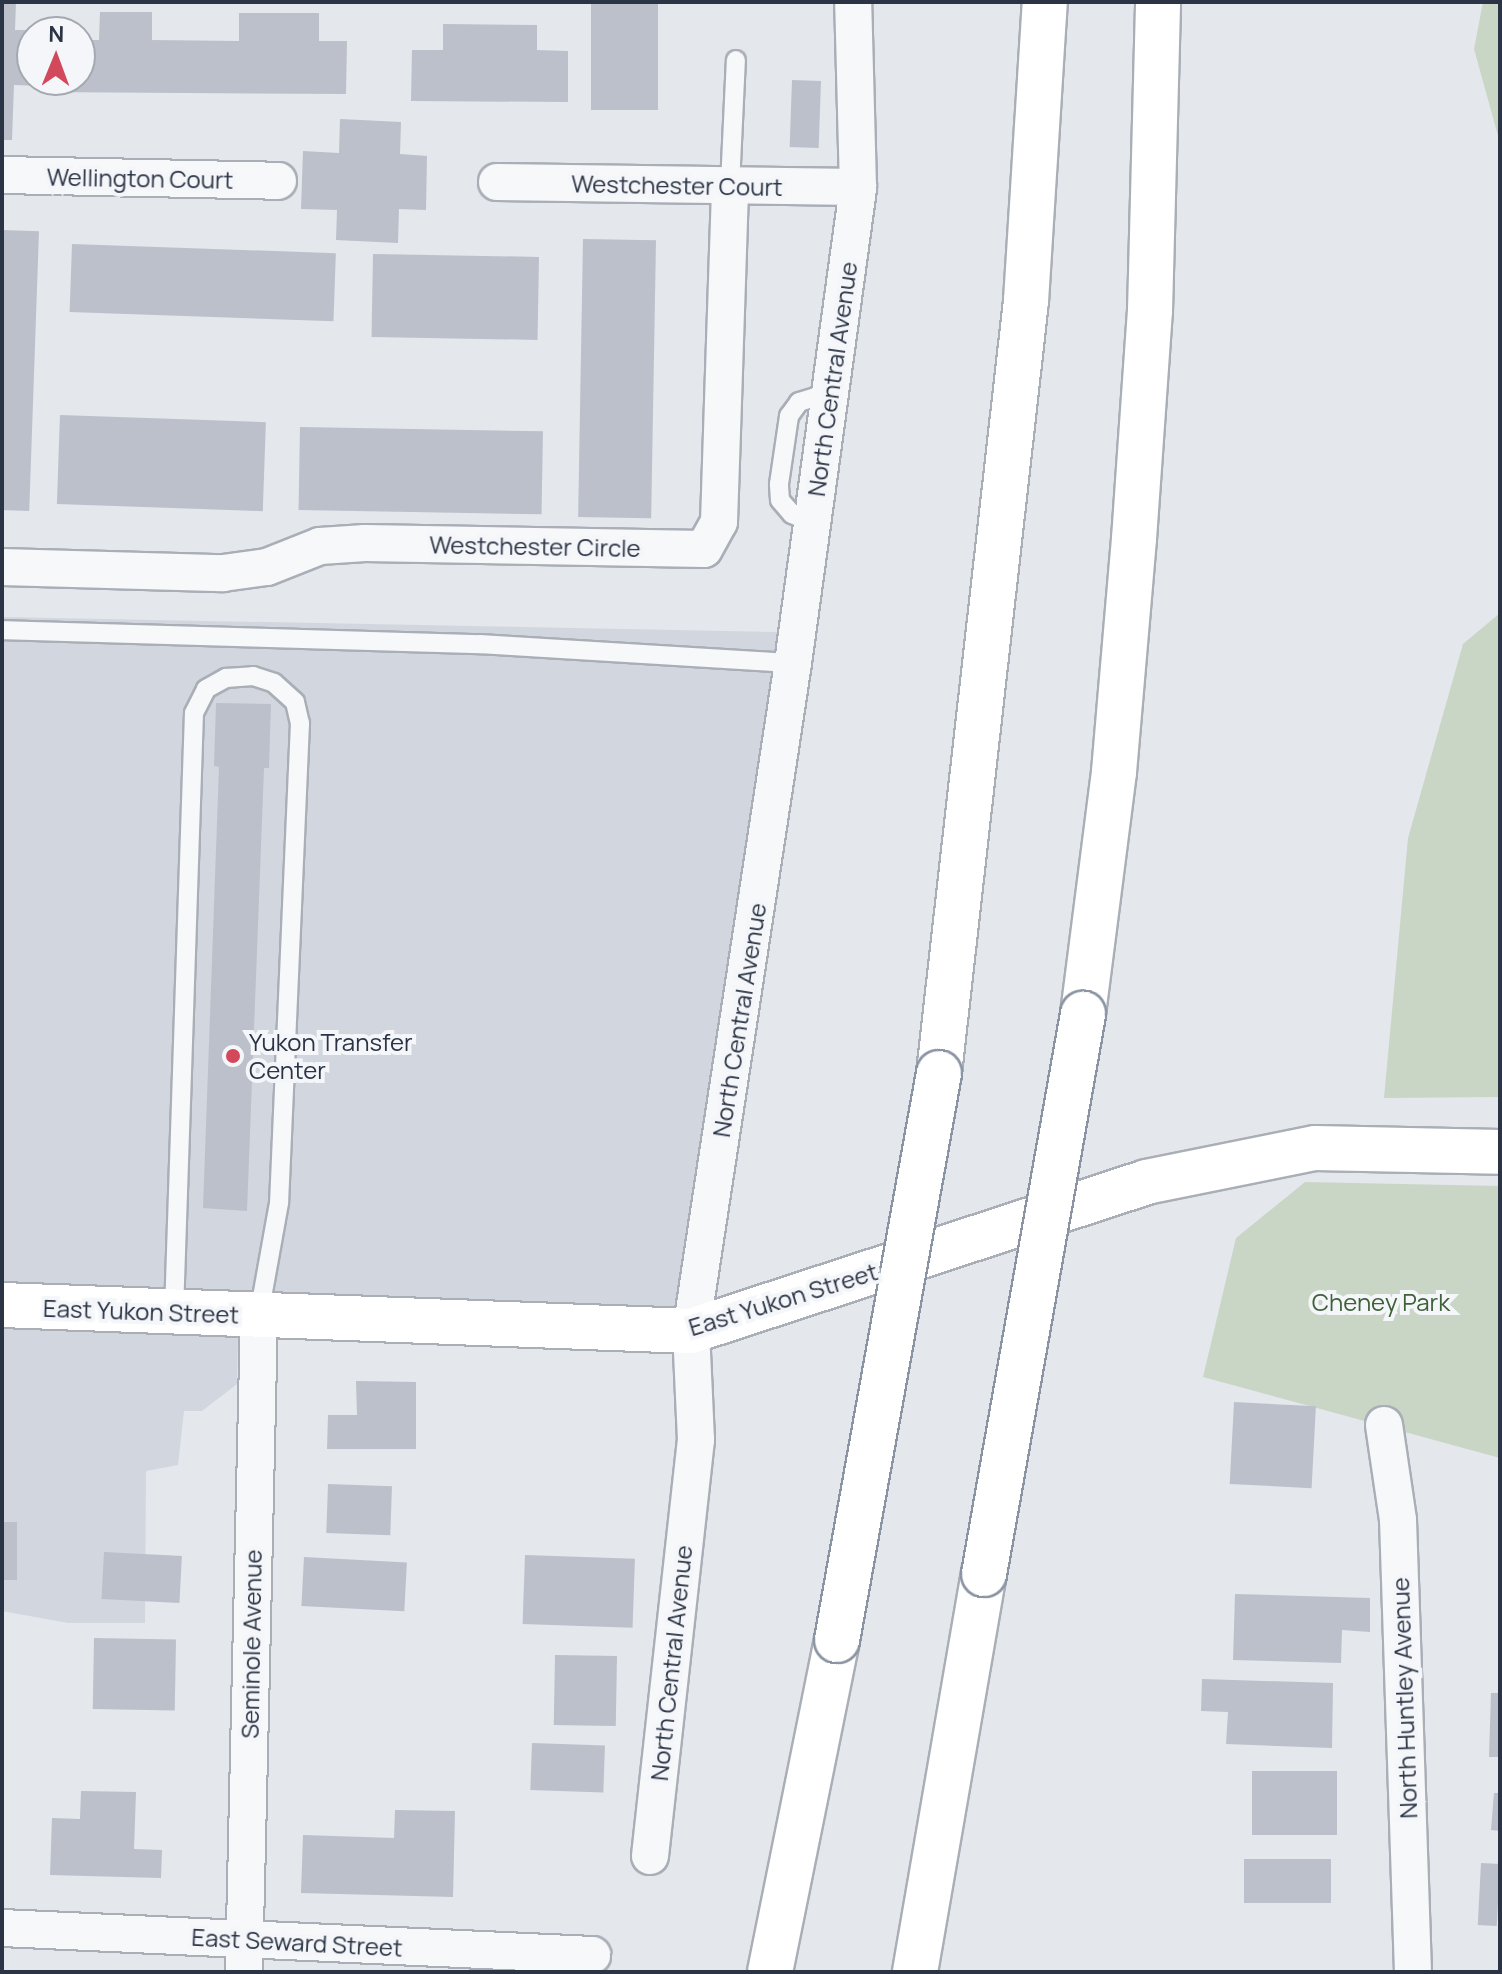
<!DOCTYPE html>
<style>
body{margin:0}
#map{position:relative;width:1502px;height:1974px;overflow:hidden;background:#e4e7ec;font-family:Manrope,sans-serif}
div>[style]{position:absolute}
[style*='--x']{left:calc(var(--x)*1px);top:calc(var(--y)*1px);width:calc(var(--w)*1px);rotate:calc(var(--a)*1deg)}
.built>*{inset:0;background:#d2d6de}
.green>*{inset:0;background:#c9d6c5}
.building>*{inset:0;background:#bbc0ca;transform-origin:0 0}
.roads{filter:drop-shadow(2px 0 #a9aeb7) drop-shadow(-2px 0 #a9aeb7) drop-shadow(0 2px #a9aeb7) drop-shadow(0 -2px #a9aeb7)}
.lane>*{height:18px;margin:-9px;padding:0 9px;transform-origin:9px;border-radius:9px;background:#f7f8fa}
.street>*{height:36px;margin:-18px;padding:0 18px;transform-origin:18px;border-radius:18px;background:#f7f8fa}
.secondary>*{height:44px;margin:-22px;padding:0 22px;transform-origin:22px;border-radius:22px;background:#fff}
.highway>*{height:44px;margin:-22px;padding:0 22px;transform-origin:22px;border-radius:22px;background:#fff}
.bridges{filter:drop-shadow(2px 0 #8b94a3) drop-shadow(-2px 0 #8b94a3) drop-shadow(0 2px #8b94a3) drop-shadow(0 -2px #8b94a3)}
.highway-bridge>*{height:44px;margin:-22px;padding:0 22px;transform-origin:22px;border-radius:22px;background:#fff}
.dots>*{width:22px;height:22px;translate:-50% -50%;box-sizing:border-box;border:4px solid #f4f6f9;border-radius:50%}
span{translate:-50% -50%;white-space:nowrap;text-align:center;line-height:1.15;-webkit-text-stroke:8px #f4f6f9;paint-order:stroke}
.street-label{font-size:24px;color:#2b3445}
.poi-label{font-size:24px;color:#2b3445}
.left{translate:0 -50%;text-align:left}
.park-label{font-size:24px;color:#3f6138}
.frame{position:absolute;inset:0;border:4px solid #2b3445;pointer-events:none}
.north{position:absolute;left:16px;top:16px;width:80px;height:80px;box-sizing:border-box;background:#f4f6f9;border:2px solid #a4a8b1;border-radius:50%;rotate:1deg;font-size:22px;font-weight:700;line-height:32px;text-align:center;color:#2b3445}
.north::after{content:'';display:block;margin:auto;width:28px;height:36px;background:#d1495b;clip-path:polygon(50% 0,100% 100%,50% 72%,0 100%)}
</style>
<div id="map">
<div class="built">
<i style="clip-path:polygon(2px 617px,778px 632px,675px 1308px,2px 1283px)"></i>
<i style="clip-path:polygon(2px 1328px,238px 1337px,237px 1384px,202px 1411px,184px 1411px,178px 1465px,146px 1471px,145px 1623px,68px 1623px,2px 1611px)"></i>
</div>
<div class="green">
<i style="clip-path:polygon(1483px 2px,1500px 2px,1500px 143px,1474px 49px)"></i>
<i style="clip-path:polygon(1500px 613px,1500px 1097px,1384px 1098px,1408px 838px,1463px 644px)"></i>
<i style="clip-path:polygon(1305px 1182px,1500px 1186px,1500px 1458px,1203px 1377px,1236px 1238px)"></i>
</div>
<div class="building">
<i style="clip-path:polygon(2px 2px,16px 2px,15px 30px,32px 30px,32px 80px,80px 80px,80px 40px,99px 40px,100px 12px,152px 12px,152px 40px,239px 41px,239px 13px,319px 13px,319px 41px,347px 41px,346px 94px,43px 92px,43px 86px,14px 85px,12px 140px,2px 140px)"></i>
<i style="left:591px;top:2px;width:67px;height:108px"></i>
<i style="clip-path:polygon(443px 24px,537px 25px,537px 50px,568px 51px,568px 102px,411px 101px,412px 50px,443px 50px)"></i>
<i style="left:792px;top:80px;width:29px;height:67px;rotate:2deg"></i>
<i style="clip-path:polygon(340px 119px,401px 122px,400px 154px,427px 156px,426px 210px,399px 209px,398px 243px,336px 240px,337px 210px,301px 209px,303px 151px,339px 153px)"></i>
<i style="left:2px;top:230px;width:37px;height:280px;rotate:2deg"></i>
<i style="left:583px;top:239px;width:73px;height:278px;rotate:1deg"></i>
<i style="left:72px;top:244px;width:264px;height:68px;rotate:2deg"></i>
<i style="left:373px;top:254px;width:166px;height:83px;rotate:1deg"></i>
<i style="left:60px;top:415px;width:206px;height:89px;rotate:2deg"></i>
<i style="left:300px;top:427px;width:243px;height:83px;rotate:1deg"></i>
<i style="clip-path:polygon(216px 703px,271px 704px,269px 768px,264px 768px,247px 1211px,203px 1208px,219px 767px,214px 766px)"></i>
<i style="clip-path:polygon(356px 1381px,416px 1382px,416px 1449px,327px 1449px,328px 1415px,357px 1415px)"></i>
<i style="left:1234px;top:1402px;width:82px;height:82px;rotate:3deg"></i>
<i style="left:328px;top:1484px;width:64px;height:49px;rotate:2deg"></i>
<i style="left:2px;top:1522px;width:15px;height:58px"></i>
<i style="left:104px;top:1552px;width:78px;height:47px;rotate:3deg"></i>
<i style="left:525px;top:1555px;width:110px;height:69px;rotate:2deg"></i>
<i style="left:304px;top:1557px;width:103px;height:49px;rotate:3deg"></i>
<i style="clip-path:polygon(1235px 1594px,1370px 1598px,1370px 1632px,1342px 1630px,1341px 1663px,1233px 1660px)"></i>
<i style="left:94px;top:1638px;width:82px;height:71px;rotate:1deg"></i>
<i style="left:555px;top:1655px;width:62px;height:70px;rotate:1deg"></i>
<i style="clip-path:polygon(1202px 1679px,1333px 1683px,1332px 1748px,1226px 1744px,1228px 1712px,1201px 1711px)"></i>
<i style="clip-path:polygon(1491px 1693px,1500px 1693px,1500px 1757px,1489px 1757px)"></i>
<i style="left:532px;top:1743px;width:73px;height:47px;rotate:2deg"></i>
<i style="left:1252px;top:1771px;width:85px;height:64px"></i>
<i style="clip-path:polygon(81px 1791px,136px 1792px,134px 1849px,162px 1850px,161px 1878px,50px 1875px,52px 1818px,80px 1819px)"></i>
<i style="clip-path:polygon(1494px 1793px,1500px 1793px,1500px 1831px,1491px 1830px)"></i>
<i style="clip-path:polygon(395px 1810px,455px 1811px,453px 1897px,301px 1893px,303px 1835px,394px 1838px)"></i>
<i style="left:1244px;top:1859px;width:87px;height:44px"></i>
<i style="left:1481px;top:1863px;width:19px;height:62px;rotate:3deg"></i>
</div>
<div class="roads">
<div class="lane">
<i style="--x:730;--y:185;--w:125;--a:-87.3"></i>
<i style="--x:813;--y:523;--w:23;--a:-157"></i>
<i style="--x:792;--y:514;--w:18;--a:-131"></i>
<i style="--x:780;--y:500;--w:16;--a:-94"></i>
<i style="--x:779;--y:484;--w:69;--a:-81.6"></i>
<i style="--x:789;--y:416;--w:17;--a:-54"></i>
<i style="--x:799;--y:402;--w:34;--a:-17"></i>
<i style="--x:2;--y:630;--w:478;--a:1.7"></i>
<i style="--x:480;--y:644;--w:314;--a:3.5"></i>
<i style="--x:174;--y:1312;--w:599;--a:-88.09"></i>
<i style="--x:194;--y:713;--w:27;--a:-63"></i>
<i style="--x:206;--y:689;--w:23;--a:-29"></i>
<i style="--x:226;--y:678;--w:27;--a:-4"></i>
<i style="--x:253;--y:676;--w:22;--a:18"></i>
<i style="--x:274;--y:683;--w:28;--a:42"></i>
<i style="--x:295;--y:702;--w:22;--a:77"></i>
<i style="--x:300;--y:723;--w:480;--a:92.5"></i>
<i style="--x:279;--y:1203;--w:113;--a:100.2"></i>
</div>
<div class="street">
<i style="--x:2;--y:175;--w:276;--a:1.2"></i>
<i style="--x:497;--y:182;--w:361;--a:0.8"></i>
<i style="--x:2;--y:567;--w:221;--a:1.6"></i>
<i style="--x:223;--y:573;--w:44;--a:-7.8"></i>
<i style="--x:267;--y:567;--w:57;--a:-21.6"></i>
<i style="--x:320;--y:546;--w:45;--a:-3.8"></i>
<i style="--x:365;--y:543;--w:339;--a:1"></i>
<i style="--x:704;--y:549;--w:31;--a:-61"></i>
<i style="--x:719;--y:522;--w:337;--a:-88.1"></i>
<i style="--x:1384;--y:1425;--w:96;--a:81.6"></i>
<i style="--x:1398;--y:1520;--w:452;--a:88.1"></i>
<i style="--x:650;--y:1856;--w:419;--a:-83.7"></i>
<i style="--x:696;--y:1440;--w:109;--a:-92.6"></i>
<i style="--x:691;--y:1331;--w:676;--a:-81.32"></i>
<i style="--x:793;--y:663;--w:480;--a:-82.2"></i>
<i style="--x:858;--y:187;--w:185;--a:-91.5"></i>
<i style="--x:2;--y:1928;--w:591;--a:2.62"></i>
<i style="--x:244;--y:1972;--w:657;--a:-88.69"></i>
</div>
<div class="secondary">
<i style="--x:2;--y:1305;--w:689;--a:2.16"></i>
<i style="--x:691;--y:1331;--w:479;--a:-18.1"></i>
<i style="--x:1146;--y:1182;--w:172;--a:-11.4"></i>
<i style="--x:1315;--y:1148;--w:185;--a:1.2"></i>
</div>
<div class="highway">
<i style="--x:1083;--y:1014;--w:244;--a:-82.7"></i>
<i style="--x:1114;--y:772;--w:234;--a:-85.1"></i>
<i style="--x:1134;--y:539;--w:229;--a:-86"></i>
<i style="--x:1150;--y:311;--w:309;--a:-88.5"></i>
<i style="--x:939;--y:1073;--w:777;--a:-83.57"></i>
<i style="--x:1026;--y:301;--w:300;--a:-86.4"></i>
<i style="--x:770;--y:1972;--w:339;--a:-78.6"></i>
<i style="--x:915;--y:1972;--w:404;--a:-80.2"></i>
</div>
</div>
<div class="bridges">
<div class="highway-bridge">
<i style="--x:984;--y:1574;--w:569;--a:-79.97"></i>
<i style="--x:837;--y:1640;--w:576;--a:-79.8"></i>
</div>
</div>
<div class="dots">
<i style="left:233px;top:1056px;background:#d1495b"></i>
</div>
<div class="street-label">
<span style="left:140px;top:178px;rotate:1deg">Wellington Court</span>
<span style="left:677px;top:185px;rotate:1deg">Westchester Court</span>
<span style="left:832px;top:379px;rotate:-82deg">North Central Avenue</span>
<span style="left:535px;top:546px;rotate:1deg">Westchester Circle</span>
<span style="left:739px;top:1020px;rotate:-81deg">North Central Avenue</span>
<span style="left:783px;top:1299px;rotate:-17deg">East Yukon Street</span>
<span style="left:141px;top:1311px;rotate:2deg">East Yukon Street</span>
<span style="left:251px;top:1644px;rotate:-89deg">Seminole Avenue</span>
<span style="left:671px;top:1663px;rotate:-84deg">North Central Avenue</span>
<span style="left:1404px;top:1698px;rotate:-92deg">North Huntley Avenue</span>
<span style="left:297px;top:1942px;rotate:3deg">East Seward Street</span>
</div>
<div class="poi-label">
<span class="left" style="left:249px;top:1056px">Yukon Transfer<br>Center</span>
</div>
<div class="park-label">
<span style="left:1381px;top:1302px">Cheney Park</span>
</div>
<div class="frame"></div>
<div class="north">N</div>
</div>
